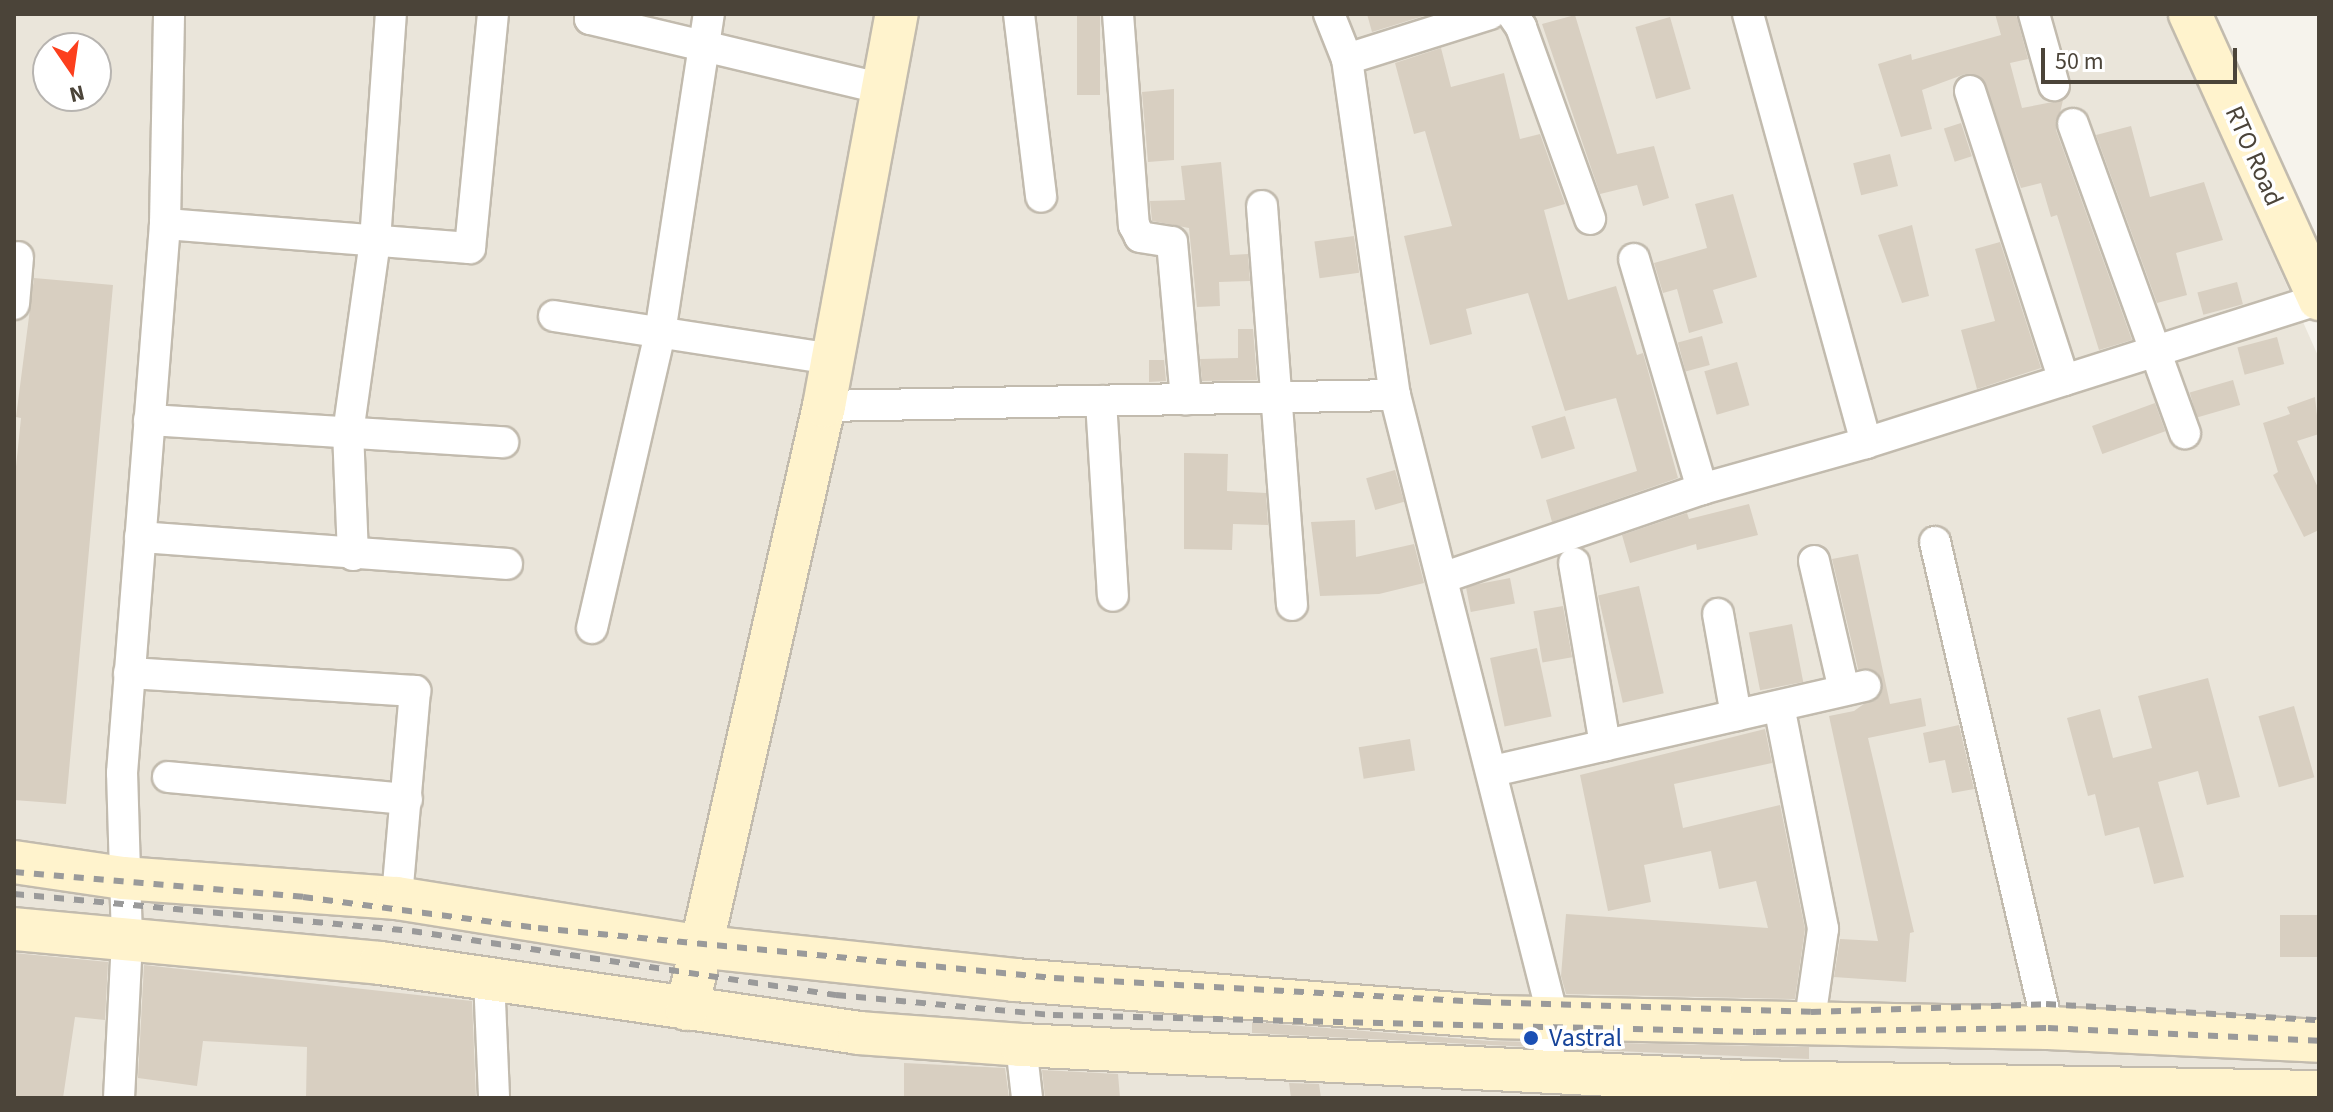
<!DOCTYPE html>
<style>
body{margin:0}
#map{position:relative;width:2333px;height:1112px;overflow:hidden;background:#f6f3ec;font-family:"Source Sans 3",sans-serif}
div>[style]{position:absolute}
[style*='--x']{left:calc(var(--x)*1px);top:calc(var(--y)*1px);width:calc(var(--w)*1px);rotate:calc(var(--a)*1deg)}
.residential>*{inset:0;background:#eae5da}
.building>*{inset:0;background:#d8cfc1;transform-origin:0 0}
.roads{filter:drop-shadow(2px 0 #c2bbae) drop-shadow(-2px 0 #c2bbae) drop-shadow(0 2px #c2bbae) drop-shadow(0 -2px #c2bbae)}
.street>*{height:30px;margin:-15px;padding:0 15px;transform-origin:15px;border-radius:15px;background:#fff}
.secondary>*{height:42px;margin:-21px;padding:0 21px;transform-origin:21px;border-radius:21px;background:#fff3cd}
.rail>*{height:6px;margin-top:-3px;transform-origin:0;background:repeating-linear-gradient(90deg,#9a9a9a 0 10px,transparent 0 20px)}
.dots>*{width:22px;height:22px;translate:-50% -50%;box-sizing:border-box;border:4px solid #fff;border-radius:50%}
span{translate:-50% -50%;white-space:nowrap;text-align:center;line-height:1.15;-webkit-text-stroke:7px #fff;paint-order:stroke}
.street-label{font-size:26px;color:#4b4439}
.transit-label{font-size:26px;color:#164399}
.left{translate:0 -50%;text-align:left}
.frame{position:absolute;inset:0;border:16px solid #4b4439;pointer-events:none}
.north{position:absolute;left:32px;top:32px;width:80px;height:80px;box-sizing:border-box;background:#fff;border:2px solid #b7b4b0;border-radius:50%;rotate:167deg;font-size:22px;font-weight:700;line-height:32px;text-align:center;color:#4b4439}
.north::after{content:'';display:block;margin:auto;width:28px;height:36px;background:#fc3f1d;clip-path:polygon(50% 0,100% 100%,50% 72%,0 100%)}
.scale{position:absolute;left:2041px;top:48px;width:196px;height:36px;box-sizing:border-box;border:4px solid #4b4439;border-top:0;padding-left:10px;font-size:24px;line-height:28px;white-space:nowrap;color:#4b4439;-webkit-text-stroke:6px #fff;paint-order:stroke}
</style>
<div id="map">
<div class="residential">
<i style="clip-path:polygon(evenodd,14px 14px,2166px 14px,2319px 358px,2319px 1098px,14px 1098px,14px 14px,48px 48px,96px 48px,96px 96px,48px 96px,48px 48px)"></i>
</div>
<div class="building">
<i style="left:1077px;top:14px;width:23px;height:81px"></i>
<i style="clip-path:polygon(1367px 14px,1430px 14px,1372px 32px)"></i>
<i style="clip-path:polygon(1995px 14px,2016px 14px,2028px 59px,2010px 63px,2022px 108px,2063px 100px,2056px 130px,2132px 340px,2099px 350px,2057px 215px,2051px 217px,2041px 183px,2021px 188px,1981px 77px,1965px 74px,1922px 90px,1932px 129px,1901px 137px,1878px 64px,1911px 54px,1912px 60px,2001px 35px)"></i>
<i style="clip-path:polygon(1575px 15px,1617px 154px,1654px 146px,1669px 198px,1643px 206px,1637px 185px,1600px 194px,1542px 24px)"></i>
<i style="left:1670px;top:17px;width:75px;height:36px;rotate:74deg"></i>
<i style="clip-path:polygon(1441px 48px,1451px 87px,1504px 73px,1520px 139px,1540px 134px,1565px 204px,1544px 210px,1568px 300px,1616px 286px,1637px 355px,1643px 353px,1678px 478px,1552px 522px,1546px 500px,1637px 471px,1616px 398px,1565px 411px,1528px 293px,1466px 309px,1472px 334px,1430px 345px,1404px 236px,1452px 226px,1425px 131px,1414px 134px,1395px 63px)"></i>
<i style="clip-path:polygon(1174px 89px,1174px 160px,1148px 162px,1142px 92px)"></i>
<i style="left:1961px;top:123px;width:35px;height:18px;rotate:72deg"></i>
<i style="clip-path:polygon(2131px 126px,2150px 197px,2204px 182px,2223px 240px,2176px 253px,2187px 295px,2157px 303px,2096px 135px)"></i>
<i style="left:1890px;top:154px;width:33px;height:38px;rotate:76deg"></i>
<i style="clip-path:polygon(1221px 162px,1230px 255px,1248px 254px,1250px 281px,1219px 282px,1220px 306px,1197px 307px,1189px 228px,1152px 221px,1150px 201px,1185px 200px,1181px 166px)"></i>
<i style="clip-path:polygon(1733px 194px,1757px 277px,1713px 290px,1723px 323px,1689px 333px,1677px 289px,1663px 293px,1654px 263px,1707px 248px,1695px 204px)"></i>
<i style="clip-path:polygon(1912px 225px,1929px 296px,1902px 303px,1878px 235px)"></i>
<i style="left:1354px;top:236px;width:37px;height:40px;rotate:82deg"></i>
<i style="clip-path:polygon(2000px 242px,2041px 368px,1977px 389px,1961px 330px,1995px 321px,1975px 249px)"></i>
<i style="clip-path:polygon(34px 278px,113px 285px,66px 804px,14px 800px,14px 486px,21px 418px,16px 417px)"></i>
<i style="left:2237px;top:282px;width:23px;height:41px;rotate:75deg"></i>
<i style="clip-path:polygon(1238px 329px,1253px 329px,1257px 380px,1202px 381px,1200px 359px,1238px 358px)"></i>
<i style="left:1702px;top:336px;width:30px;height:25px;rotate:75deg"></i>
<i style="left:2277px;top:337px;width:28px;height:41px;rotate:75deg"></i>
<i style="clip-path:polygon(1149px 360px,1164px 360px,1166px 381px,1149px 382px)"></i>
<i style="left:1737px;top:362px;width:45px;height:34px;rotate:74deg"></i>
<i style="left:2233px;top:380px;width:26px;height:45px;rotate:74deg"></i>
<i style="clip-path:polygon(2315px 397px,2319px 434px,2297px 441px,2319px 490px,2319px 530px,2304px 537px,2273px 475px,2278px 472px,2263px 423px,2290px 414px,2287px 407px)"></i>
<i style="left:2155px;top:403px;width:30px;height:67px;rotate:70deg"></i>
<i style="left:1565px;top:416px;width:34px;height:35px;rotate:73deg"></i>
<i style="clip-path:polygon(1184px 453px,1228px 454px,1227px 491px,1266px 493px,1268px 525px,1233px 524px,1232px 550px,1184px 549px)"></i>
<i style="left:1395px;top:470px;width:33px;height:30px;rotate:74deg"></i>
<i style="clip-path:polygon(1749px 504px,1758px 535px,1697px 550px,1696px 544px,1630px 563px,1622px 535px,1687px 513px,1689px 519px)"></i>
<i style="clip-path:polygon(1355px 520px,1356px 557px,1414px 544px,1424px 583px,1379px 594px,1320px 596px,1311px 522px)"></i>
<i style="clip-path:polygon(1858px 554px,1890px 704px,1921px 698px,1926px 726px,1868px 738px,1914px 932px,1910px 933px,1906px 982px,1834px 977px,1840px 939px,1878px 941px,1829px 716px,1854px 711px,1882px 691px,1878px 673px,1858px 669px,1832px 559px)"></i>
<i style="left:1510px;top:578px;width:26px;height:45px;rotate:79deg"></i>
<i style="left:1639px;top:586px;width:110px;height:42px;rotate:77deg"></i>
<i style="left:1563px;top:606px;width:52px;height:30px;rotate:80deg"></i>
<i style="left:1792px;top:624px;width:59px;height:44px;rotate:79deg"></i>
<i style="left:1537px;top:648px;width:70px;height:48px;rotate:78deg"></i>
<i style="clip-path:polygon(2208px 678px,2240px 797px,2207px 805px,2198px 771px,2158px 782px,2184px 877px,2154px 884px,2139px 827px,2105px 836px,2095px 794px,2088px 796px,2067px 718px,2100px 709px,2113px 758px,2152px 748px,2138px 696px)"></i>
<i style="left:2294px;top:706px;width:74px;height:37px;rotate:74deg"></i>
<i style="clip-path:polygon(1959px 725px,1974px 789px,1952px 793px,1945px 760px,1929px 763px,1923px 733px)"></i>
<i style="clip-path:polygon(1765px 729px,1772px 763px,1674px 784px,1683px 828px,1780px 805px,1805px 929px,1795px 999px,1566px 994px,1561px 976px,1566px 914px,1768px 928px,1756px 881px,1719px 889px,1711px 851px,1644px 865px,1651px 902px,1608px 911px,1580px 775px)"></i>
<i style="left:1410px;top:739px;width:32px;height:52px;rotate:81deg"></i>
<i style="left:2280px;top:915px;width:39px;height:42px"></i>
<i style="clip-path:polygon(14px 953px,108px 962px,105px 1020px,75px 1017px,63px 1098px,14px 1098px)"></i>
<i style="clip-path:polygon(144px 965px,472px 1001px,476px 1098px,306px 1098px,307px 1047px,203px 1041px,197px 1086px,138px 1078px)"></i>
<i style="clip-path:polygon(1252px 1022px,1490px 1041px,1532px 1042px,1531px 1047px,1252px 1033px)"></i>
<i style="clip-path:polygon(1568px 1042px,1809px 1047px,1809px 1059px,1567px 1049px)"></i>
<i style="clip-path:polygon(904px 1063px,1005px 1068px,1009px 1098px,904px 1098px)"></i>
<i style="clip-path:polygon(1042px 1070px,1118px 1074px,1120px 1098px,1045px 1098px)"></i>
<i style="clip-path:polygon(1289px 1083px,1319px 1084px,1321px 1098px,1291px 1098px)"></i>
</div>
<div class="roads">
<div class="street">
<i style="--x:591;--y:14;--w:5;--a:101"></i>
<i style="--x:590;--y:19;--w:301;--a:13.4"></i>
<i style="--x:1019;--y:14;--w:184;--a:83.1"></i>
<i style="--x:1118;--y:14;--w:212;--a:85.7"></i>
<i style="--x:1134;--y:225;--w:13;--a:63"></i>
<i style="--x:1140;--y:237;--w:32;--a:9"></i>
<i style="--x:1172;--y:242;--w:158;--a:84.9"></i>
<i style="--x:1329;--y:14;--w:48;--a:68.2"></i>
<i style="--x:1347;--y:59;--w:339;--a:81.9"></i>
<i style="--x:1395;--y:395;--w:642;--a:75.75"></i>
<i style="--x:1553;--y:1017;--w:55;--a:97.3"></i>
<i style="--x:1512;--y:14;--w:16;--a:55"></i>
<i style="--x:1521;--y:27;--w:204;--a:70.2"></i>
<i style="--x:1748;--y:14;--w:445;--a:74.6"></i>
<i style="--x:2034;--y:14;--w:74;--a:74.3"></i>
<i style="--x:1347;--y:59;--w:150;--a:-17.5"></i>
<i style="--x:1970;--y:91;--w:304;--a:72"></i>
<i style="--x:2073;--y:124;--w:329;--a:70.1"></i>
<i style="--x:1262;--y:206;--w:400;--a:85.7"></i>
<i style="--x:165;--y:224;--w:306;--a:4.5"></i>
<i style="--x:470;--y:248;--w:235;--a:-84.4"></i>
<i style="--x:1634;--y:259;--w:240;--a:73.5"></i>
<i style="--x:14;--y:304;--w:47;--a:-85.1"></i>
<i style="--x:554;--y:316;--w:282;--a:8.8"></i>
<i style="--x:1101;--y:401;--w:195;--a:86.5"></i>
<i style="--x:824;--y:406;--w:571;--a:-1.1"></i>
<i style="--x:149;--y:420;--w:355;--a:3.6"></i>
<i style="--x:140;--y:537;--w:368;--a:4.2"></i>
<i style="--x:1935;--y:542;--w:499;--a:76.9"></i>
<i style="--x:353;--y:555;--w:122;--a:-92.3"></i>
<i style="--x:348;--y:433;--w:194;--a:-82"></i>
<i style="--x:375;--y:241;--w:228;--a:-86"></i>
<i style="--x:1814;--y:561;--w:132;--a:76.9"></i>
<i style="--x:1574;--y:563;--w:185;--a:80.3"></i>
<i style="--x:1445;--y:577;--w:272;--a:-18.9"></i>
<i style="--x:1702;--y:489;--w:170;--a:-15.7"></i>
<i style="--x:1866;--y:443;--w:475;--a:-17.6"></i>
<i style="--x:1718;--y:614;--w:103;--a:79.9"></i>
<i style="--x:592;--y:628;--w:303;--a:-77"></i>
<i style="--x:660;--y:333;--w:323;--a:-81.3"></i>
<i style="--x:129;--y:673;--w:287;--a:3.6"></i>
<i style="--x:415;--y:691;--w:208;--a:95"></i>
<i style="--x:1779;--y:706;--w:227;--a:78.8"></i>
<i style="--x:1823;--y:929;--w:84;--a:98.2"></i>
<i style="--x:1493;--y:771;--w:382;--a:-12.9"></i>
<i style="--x:168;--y:777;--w:240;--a:5.3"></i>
<i style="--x:489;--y:977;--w:121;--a:87.6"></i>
<i style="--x:1021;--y:1045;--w:53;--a:83.5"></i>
<i style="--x:119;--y:1098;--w:158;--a:-87.1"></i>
<i style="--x:127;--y:940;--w:167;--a:-91.7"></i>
<i style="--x:122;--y:773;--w:551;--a:-85.52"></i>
<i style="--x:165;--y:224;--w:210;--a:-88.9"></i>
</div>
<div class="secondary">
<i style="--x:2190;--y:14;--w:313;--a:65.6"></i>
<i style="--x:14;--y:862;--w:110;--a:8.4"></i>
<i style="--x:123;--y:878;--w:275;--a:4.2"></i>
<i style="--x:397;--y:898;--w:304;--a:9.1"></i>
<i style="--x:697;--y:946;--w:320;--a:6.1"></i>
<i style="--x:1015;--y:980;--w:478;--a:4.4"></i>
<i style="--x:1492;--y:1017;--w:556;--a:1.13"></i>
<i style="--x:2048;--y:1028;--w:271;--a:2.7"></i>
<i style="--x:14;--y:929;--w:368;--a:5.3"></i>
<i style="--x:380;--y:963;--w:484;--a:8.3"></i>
<i style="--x:859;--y:1033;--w:162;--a:4.2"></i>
<i style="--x:1021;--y:1045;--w:730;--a:2.91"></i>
<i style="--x:1750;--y:1082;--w:569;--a:1.01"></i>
<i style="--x:687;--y:1009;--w:618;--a:-77.2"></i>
<i style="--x:824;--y:406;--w:399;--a:-79.5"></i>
</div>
</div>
<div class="rail">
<i style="--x:14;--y:872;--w:290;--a:4.9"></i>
<i style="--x:303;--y:897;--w:237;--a:7.5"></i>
<i style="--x:538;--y:928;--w:518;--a:5.53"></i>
<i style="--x:1054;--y:978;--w:428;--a:3.2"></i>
<i style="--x:1481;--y:1002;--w:330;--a:1.7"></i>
<i style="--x:1811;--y:1012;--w:235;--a:-1.9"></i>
<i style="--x:2046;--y:1004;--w:273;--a:3.4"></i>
<i style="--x:14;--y:894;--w:400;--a:5.3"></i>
<i style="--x:412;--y:931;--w:429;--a:8.6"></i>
<i style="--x:836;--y:995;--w:218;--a:5.3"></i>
<i style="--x:1053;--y:1015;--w:703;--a:1.39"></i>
<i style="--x:1756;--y:1032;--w:292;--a:-0.8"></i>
<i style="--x:2048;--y:1028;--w:271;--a:2.7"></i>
</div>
<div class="dots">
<i style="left:1531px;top:1038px;background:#1a4fb4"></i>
</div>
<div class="street-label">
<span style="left:2254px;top:156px;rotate:66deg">RTO Road</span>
</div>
<div class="transit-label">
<span class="left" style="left:1549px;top:1038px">Vastral</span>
</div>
<div class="frame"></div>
<div class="north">N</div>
<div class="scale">50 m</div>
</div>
